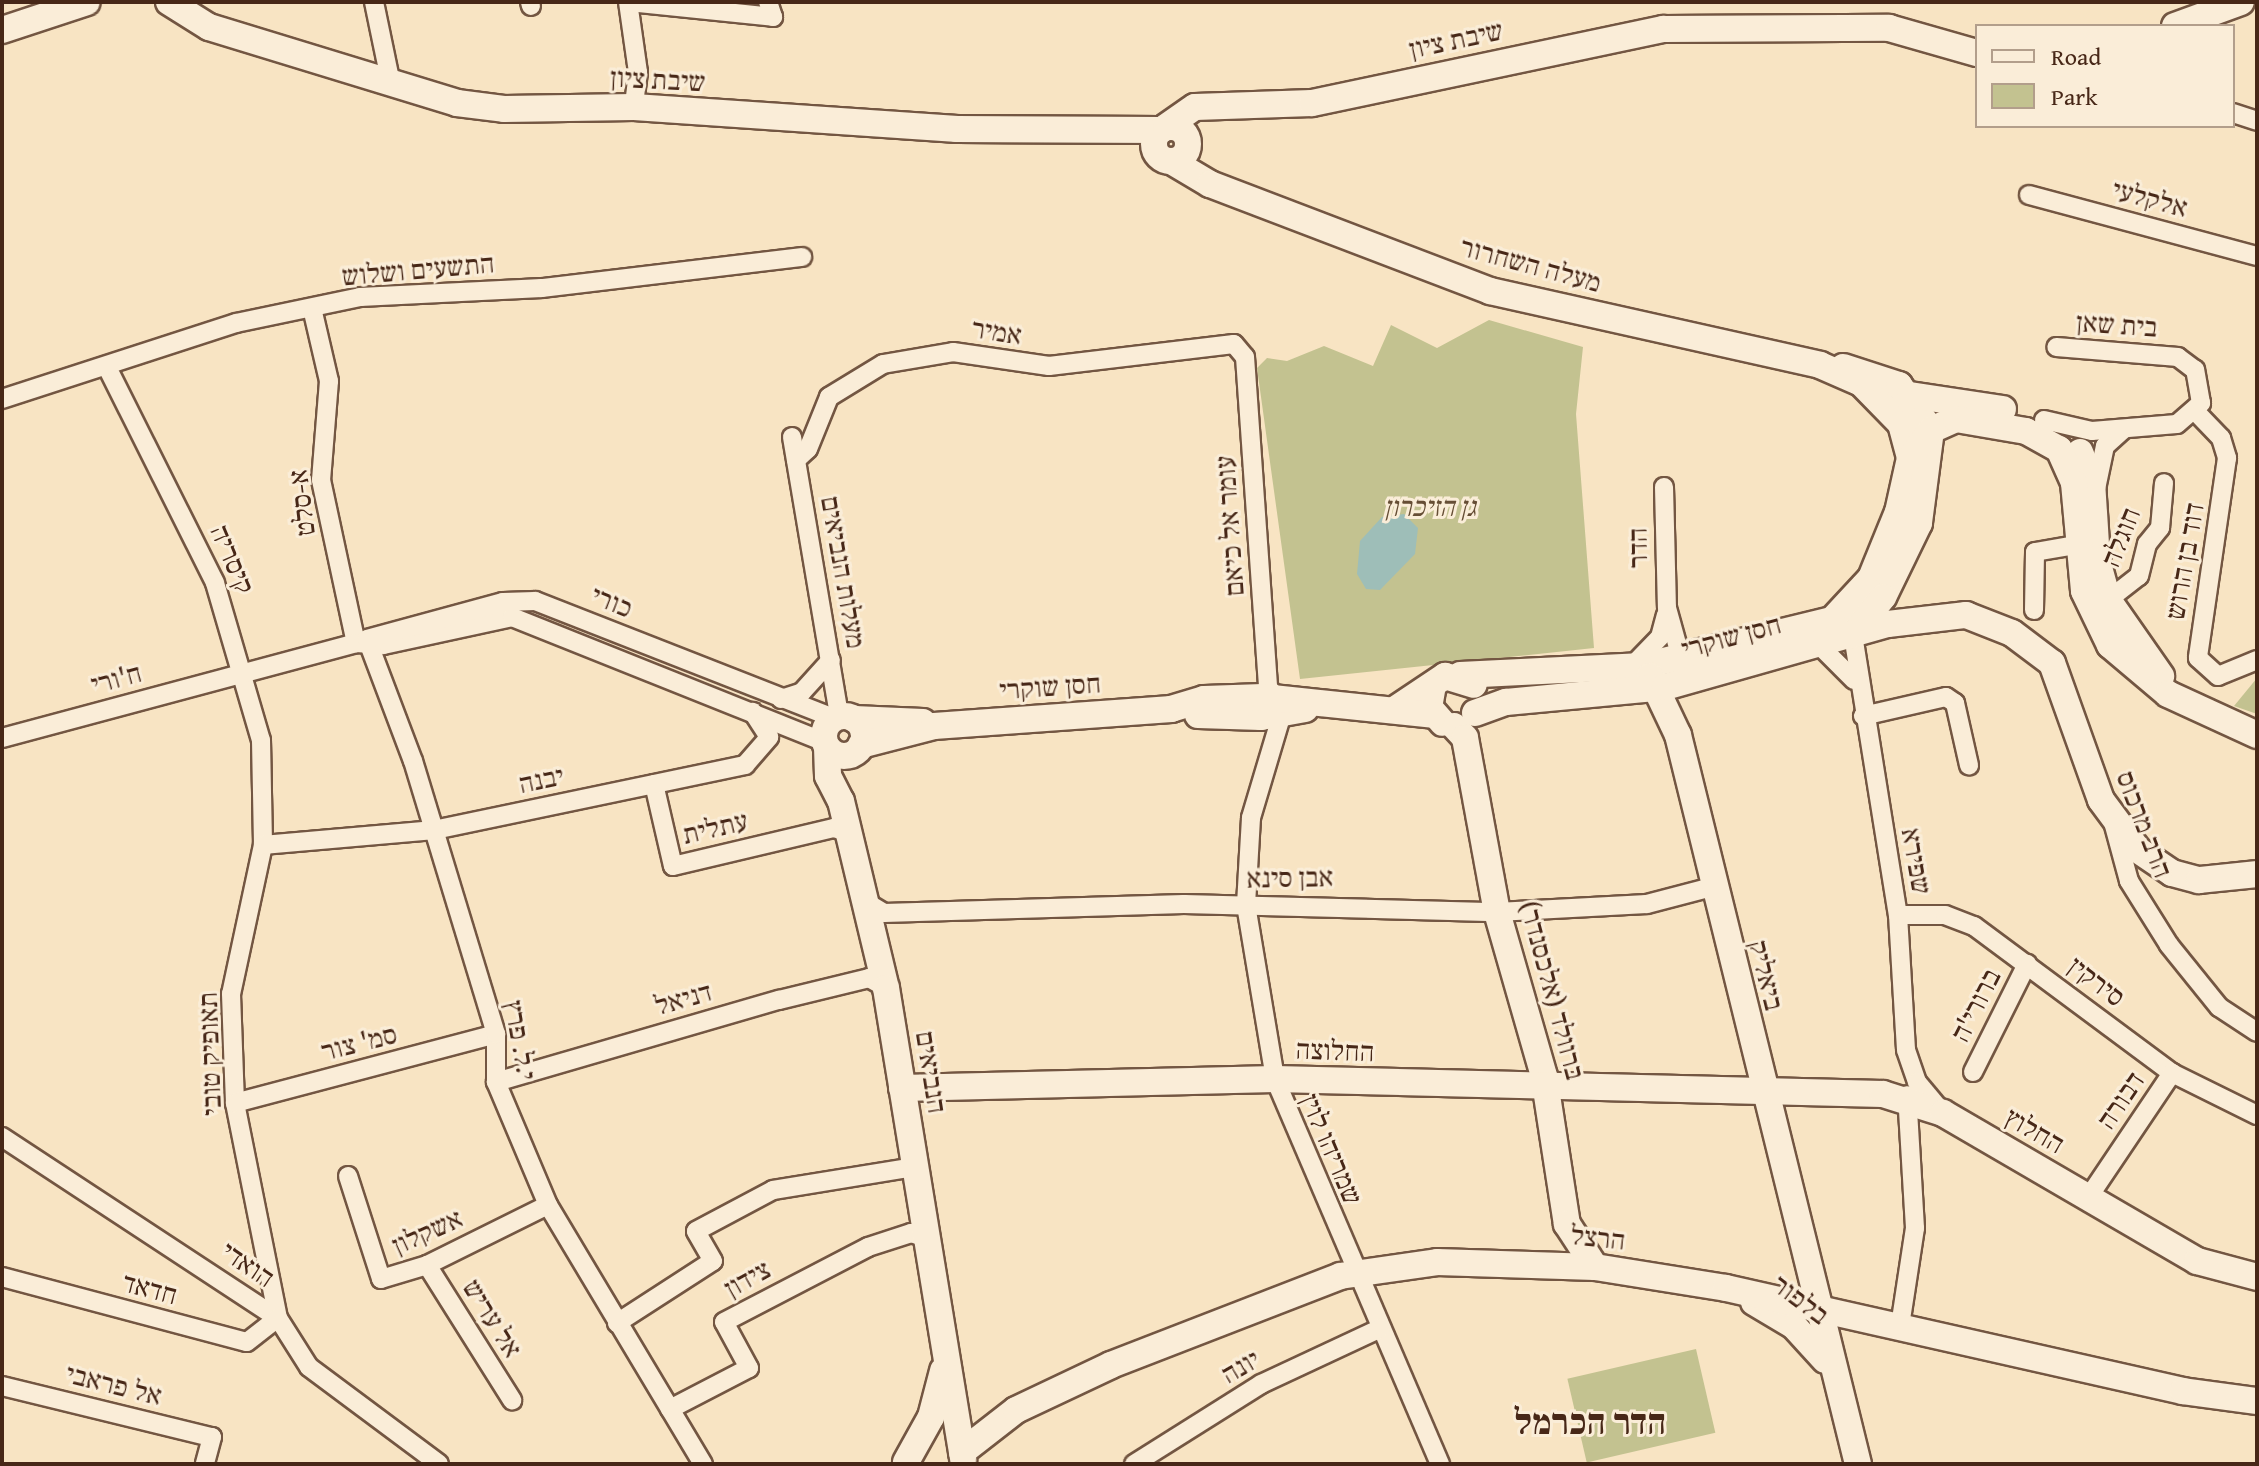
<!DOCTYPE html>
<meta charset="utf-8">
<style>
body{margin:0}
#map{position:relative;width:2259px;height:1466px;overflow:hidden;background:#f8e4c3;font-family:"Gentium Book Plus","Frank Ruhl Libre",serif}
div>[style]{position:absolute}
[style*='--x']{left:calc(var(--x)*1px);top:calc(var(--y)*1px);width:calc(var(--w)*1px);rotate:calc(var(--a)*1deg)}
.green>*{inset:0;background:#c3c290;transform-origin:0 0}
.water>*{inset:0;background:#9ebeb8}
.roads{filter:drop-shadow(2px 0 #735642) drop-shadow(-2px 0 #735642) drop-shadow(0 2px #735642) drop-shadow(0 -2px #735642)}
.street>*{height:18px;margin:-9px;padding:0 9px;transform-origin:9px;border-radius:9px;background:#faedd8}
.secondary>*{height:26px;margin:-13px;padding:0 13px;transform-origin:13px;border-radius:13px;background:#faedd8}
.secondary>.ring{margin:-13px;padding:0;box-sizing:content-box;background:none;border:26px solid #faedd8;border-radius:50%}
span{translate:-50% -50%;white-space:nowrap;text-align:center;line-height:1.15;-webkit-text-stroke:6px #faedd8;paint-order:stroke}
.street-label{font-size:28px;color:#472717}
.park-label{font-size:28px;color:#664e35;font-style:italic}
.district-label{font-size:36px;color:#472717;font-weight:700}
.frame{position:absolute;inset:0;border:4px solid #472717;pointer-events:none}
.legend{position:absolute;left:1975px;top:24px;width:260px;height:104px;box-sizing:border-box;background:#faedd8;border:2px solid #b29e8b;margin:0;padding:10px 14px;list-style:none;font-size:24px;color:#472717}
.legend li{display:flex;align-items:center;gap:16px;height:40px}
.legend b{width:40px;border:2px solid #b29e8b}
</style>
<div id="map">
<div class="green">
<i style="clip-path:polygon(1489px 320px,1583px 347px,1576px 414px,1594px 648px,1300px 679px,1257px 368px,1267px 358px,1287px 361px,1324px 346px,1373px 366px,1391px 325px,1437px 348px)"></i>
<i style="clip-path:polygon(2257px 678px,2257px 714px,2234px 706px)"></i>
<i style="left:1696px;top:1349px;width:86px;height:132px;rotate:77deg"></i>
</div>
<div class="water">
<i style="clip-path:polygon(1404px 514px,1418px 528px,1415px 554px,1380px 590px,1366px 589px,1357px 574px,1360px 541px,1382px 517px)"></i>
</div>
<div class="roads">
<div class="street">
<i style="--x:374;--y:2;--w:79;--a:78.3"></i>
<i style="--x:530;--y:2;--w:4;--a:76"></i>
<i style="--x:628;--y:2;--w:71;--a:81.9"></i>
<i style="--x:638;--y:72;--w:35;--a:97"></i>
<i style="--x:629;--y:2;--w:145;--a:5.9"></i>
<i style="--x:773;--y:17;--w:16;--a:-108"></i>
<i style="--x:2233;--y:113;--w:25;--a:18"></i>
<i style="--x:2029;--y:195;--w:236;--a:15"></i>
<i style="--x:312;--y:308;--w:75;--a:76.9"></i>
<i style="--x:329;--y:381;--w:99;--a:94.6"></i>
<i style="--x:321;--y:480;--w:167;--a:77.9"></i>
<i style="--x:107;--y:367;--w:241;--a:63.4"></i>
<i style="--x:215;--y:583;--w:164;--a:73.7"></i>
<i style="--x:261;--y:740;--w:105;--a:88.9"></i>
<i style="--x:263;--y:845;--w:152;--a:102.1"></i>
<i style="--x:231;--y:994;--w:109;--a:87.9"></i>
<i style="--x:235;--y:1103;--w:219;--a:78.7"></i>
<i style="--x:2;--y:399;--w:246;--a:-18"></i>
<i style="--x:236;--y:323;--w:127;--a:-11.8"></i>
<i style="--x:360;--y:297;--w:182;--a:-2.8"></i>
<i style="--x:542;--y:288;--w:262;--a:-6.8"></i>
<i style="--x:2196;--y:412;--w:36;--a:46"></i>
<i style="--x:2221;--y:438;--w:21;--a:73"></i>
<i style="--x:2227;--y:458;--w:202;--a:98.3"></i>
<i style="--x:2198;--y:658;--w:27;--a:42"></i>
<i style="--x:2218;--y:676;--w:42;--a:-22.3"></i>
<i style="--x:2044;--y:420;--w:49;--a:12.9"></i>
<i style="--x:2092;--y:431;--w:85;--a:-4.7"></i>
<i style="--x:2177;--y:424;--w:32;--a:-41"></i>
<i style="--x:2201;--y:403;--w:34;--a:-100"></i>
<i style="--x:2195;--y:370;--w:21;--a:-143"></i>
<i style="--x:2178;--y:357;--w:122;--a:-175.3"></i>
<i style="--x:792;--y:437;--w:283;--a:80.4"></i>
<i style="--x:796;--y:460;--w:16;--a:-43"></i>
<i style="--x:808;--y:449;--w:56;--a:-68"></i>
<i style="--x:829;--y:397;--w:63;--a:-31.4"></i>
<i style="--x:883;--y:364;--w:71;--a:-9.7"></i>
<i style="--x:953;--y:352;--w:97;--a:8.3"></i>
<i style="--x:1049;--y:366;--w:186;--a:-6.8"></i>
<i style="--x:1234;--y:344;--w:17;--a:50"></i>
<i style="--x:1245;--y:357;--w:332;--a:86"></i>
<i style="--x:1268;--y:688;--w:16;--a:45"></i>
<i style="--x:1664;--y:487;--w:121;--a:88.6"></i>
<i style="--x:1667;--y:608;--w:52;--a:74.4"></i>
<i style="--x:2096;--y:489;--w:44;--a:-78.2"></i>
<i style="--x:2105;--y:446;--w:25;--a:-42"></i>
<i style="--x:2108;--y:600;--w:39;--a:-38"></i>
<i style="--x:2139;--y:576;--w:33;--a:-76"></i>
<i style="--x:2147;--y:544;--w:21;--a:-51"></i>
<i style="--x:2160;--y:528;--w:45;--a:-84.9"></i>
<i style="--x:2034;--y:610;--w:58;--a:-89"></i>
<i style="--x:2035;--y:552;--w:42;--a:-9.7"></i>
<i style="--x:1853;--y:635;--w:284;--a:80.9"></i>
<i style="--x:1898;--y:915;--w:135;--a:86.6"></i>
<i style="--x:1906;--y:1050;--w:34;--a:71"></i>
<i style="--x:1917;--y:1082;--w:38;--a:50"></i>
<i style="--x:1820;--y:646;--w:48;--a:45"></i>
<i style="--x:1633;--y:665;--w:39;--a:-46"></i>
<i style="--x:1660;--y:637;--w:23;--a:-75"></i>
<i style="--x:781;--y:699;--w:22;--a:-18"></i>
<i style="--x:802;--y:692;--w:43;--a:-47.8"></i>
<i style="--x:1284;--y:707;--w:116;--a:106.6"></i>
<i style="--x:1251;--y:818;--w:87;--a:93.3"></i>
<i style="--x:1246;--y:905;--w:176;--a:80.5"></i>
<i style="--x:1275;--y:1079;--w:419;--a:66.8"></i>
<i style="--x:1863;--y:716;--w:85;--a:-12.9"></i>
<i style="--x:1946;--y:697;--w:11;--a:34"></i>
<i style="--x:1955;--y:703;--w:64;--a:77.3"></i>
<i style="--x:2;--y:738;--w:367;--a:-15"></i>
<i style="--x:356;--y:643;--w:27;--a:4"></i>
<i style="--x:383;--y:645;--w:132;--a:-12.2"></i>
<i style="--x:512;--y:617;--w:337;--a:21.8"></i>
<i style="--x:654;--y:784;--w:84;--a:77"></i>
<i style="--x:673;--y:866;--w:165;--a:-13.3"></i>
<i style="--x:834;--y:828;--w:16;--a:18"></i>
<i style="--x:2113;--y:822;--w:61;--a:74.8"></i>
<i style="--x:2129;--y:881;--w:75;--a:58"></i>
<i style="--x:2169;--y:945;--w:80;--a:51.1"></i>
<i style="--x:2219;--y:1007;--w:45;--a:33.3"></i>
<i style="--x:263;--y:845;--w:172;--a:-5"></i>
<i style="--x:434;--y:830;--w:318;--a:-11.8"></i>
<i style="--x:745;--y:765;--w:37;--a:-49"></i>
<i style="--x:769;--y:737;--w:30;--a:-123"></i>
<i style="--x:869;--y:904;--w:17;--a:31"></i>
<i style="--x:884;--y:913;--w:300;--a:-1.7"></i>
<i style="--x:1184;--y:904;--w:313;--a:1.5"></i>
<i style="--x:1497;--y:912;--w:150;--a:-3.1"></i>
<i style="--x:1647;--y:904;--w:67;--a:-14.7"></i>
<i style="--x:1898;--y:915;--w:47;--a:0"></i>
<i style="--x:1945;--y:915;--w:31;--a:21"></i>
<i style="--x:1974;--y:926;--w:247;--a:36.6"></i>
<i style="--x:2172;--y:1073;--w:95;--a:26.3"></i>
<i style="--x:1973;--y:1072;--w:121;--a:-63.4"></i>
<i style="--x:496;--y:1082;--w:295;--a:-16.2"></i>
<i style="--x:779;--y:1000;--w:93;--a:-13.7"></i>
<i style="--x:869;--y:978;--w:20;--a:30"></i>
<i style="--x:235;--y:1103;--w:270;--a:-14.8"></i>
<i style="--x:2;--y:1137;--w:330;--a:33.3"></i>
<i style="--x:278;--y:1318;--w:58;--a:57.7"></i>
<i style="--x:309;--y:1367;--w:162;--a:36.7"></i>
<i style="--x:348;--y:1176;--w:108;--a:72.2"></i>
<i style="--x:381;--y:1279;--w:48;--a:-16.9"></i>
<i style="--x:427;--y:1265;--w:135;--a:-26.4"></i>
<i style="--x:2088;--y:1198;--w:151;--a:-56.1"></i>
<i style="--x:427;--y:1265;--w:160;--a:57.8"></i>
<i style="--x:2;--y:1277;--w:253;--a:14.9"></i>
<i style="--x:247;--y:1342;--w:39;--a:-38"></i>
<i style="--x:617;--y:1323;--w:114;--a:-32.9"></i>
<i style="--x:713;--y:1261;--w:34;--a:-120"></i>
<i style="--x:696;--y:1231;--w:87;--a:-28"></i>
<i style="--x:773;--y:1190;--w:144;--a:-9.2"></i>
<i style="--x:1900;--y:1326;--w:99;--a:-81.3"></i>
<i style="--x:1915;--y:1228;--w:133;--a:-93.4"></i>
<i style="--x:2;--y:1386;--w:216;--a:13.7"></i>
<i style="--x:212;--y:1437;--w:28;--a:105"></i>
<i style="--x:670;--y:1409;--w:89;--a:-27.4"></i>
<i style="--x:749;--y:1368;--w:52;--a:-118.5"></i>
<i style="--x:724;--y:1322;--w:162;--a:-27.5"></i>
<i style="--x:868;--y:1247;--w:45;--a:-18"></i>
<i style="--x:911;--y:1233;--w:16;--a:18"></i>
<i style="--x:703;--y:1464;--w:302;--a:-120.9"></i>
<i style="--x:548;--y:1205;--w:134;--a:-112.9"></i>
<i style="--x:496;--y:1082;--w:48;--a:-90"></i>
<i style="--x:496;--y:1034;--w:285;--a:-106.9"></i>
<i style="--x:413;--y:761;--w:130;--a:-110.7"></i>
<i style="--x:367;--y:639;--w:141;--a:-15.2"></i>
<i style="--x:503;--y:602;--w:32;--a:-2"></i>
<i style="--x:535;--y:601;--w:321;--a:21.4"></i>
<i style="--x:1134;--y:1464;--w:150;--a:-32.2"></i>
<i style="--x:1261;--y:1384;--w:132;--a:-25"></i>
</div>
<div class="secondary">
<i style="--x:169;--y:2;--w:47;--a:32"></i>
<i style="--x:209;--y:27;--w:259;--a:17"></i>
<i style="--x:457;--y:103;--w:47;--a:7.3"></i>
<i style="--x:504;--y:109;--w:130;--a:-0.9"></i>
<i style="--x:634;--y:107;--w:324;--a:3.9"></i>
<i style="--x:957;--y:129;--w:204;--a:0.3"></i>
<i style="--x:2175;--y:26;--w:70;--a:-20"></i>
<i style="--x:2;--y:30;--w:89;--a:-18.2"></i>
<i class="ring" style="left:1154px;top:127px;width:8px;height:8px"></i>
<i style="--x:1166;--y:127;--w:35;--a:-35"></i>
<i style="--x:1195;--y:107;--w:117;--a:-2"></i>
<i style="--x:1312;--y:103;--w:359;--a:-11.9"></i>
<i style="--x:1663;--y:29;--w:226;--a:-0.3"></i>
<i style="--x:1889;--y:28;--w:91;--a:15.9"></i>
<i style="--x:1173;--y:162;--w:43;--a:30.7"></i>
<i style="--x:1210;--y:184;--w:300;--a:20.9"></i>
<i style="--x:1490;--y:291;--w:338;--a:12.6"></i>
<i style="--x:1820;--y:365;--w:45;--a:23.7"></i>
<i style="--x:1861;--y:383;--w:57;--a:45.7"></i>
<i style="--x:1901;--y:424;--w:35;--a:75"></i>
<i style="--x:1910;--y:458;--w:55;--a:102.5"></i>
<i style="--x:1898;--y:512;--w:71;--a:112.2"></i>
<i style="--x:1871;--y:578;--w:57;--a:132.9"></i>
<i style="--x:1832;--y:620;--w:195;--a:166.3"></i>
<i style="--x:1643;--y:666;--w:183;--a:177.2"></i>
<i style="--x:1843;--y:367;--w:59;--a:17.8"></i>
<i style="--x:1899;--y:385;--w:55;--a:54.6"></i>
<i style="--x:1931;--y:430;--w:94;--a:97.4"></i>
<i style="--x:1919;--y:523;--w:82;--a:115.9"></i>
<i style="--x:1883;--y:597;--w:48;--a:128.3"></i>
<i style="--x:1910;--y:395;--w:94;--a:8.6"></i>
<i style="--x:2080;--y:452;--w:31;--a:68"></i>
<i style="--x:2092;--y:481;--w:79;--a:86.4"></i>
<i style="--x:2097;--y:560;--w:41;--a:74.6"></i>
<i style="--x:2108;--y:600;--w:93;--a:55.1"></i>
<i style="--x:1910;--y:458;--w:35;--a:-53"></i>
<i style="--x:1931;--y:430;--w:27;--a:-24"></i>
<i style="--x:1956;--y:419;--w:71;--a:9.7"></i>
<i style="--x:2026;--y:431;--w:38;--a:29"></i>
<i style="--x:2059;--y:449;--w:37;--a:66"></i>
<i style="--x:2074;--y:483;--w:108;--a:84.7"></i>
<i style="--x:2084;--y:591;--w:60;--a:64.3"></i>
<i style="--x:2110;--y:645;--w:76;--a:40.2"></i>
<i style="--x:2168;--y:694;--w:98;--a:24.7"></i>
<i style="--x:1650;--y:676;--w:65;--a:64.6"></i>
<i style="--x:1678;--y:735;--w:751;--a:76.13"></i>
<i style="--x:1433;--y:685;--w:22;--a:100"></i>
<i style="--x:1429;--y:707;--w:21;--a:49"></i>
<i style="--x:1397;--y:708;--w:58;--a:-33.7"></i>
<i style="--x:1445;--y:676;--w:30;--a:17"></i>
<i style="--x:1475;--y:713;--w:33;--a:-20"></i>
<i style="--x:1506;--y:702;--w:160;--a:-5.4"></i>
<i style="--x:1665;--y:687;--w:232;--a:-15.8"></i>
<i style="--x:1888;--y:624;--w:79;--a:-6.6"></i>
<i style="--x:1966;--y:615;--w:49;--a:21.4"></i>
<i style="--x:2012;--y:633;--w:50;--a:36.9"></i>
<i style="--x:2052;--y:663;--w:145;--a:70.3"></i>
<i style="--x:2101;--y:800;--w:62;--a:53.5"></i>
<i style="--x:2138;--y:850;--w:41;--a:34.1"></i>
<i style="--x:2172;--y:873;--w:28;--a:15"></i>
<i style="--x:2199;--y:880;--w:58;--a:-5.9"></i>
<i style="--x:1198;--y:715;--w:63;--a:1.8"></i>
<i style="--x:1261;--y:717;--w:45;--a:-10.3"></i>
<i class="ring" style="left:824px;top:716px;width:14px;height:14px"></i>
<i style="--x:854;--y:719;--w:69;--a:2.5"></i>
<i style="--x:1454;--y:726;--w:16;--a:47"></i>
<i style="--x:1465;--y:738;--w:177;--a:79.6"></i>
<i style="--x:1497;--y:912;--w:171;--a:74"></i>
<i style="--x:1544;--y:1076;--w:150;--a:81.2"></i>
<i style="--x:1567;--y:1224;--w:51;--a:56.9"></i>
<i style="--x:861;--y:745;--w:75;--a:-14.6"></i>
<i style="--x:934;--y:726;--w:238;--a:-4.1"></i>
<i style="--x:1171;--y:709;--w:34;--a:-17"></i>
<i style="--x:1204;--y:699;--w:59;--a:-1.9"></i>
<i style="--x:1263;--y:697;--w:171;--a:6"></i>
<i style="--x:827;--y:747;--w:29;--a:88"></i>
<i style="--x:828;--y:776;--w:28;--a:63"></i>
<i style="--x:841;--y:801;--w:192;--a:76.5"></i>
<i style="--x:886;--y:988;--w:478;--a:80.7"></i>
<i style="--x:902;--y:1088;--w:373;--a:-1.4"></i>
<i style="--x:1275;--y:1079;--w:608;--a:1.41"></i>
<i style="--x:1883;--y:1094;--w:63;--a:17.6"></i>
<i style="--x:1943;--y:1113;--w:294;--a:30.2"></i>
<i style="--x:2197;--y:1261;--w:62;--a:14.9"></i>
<i style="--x:1754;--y:1302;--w:47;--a:31"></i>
<i style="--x:1794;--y:1326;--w:46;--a:47.6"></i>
<i style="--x:962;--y:1452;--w:68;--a:-37.9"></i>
<i style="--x:1016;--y:1410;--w:105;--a:-25.3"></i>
<i style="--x:1111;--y:1365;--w:246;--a:-21.2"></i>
<i style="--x:1340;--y:1276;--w:98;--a:-8.2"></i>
<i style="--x:1437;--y:1262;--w:158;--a:1.8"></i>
<i style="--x:1595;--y:1267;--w:133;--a:9.1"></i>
<i style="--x:1726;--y:1288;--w:468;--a:12.7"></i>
<i style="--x:2183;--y:1391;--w:75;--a:7.7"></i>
<i style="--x:906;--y:1462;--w:51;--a:-60.9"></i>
<i style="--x:931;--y:1417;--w:48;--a:-75.4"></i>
</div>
</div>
<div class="street-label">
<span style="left:1456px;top:39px;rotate:-12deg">שיבת ציון</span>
<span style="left:658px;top:79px;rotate:3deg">שיבת ציון</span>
<span style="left:2150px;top:198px;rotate:15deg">אלקלעי</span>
<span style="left:1531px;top:264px;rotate:15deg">מעלה השחרור</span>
<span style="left:418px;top:269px;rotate:-5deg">התשעים ושלוש</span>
<span style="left:2117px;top:324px;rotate:4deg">בית שאן</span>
<span style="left:997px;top:331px;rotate:9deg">אמיר</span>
<span style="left:301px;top:503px;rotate:-97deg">א-סלט</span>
<span style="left:1229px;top:526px;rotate:-94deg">עומר אל כיאם</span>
<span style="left:2120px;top:537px;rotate:-68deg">חוגלה</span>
<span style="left:1637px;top:548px;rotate:-91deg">הדר</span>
<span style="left:233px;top:559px;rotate:67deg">קיסריה</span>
<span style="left:2184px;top:561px;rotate:-80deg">דוד בן הרוש</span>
<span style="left:844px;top:572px;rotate:80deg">מעלות הנביאים</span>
<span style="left:612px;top:601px;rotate:22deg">כורי</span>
<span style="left:1731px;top:636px;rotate:-15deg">חסן שוקרי</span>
<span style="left:116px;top:678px;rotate:-15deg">ח'ורי</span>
<span style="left:1050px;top:686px;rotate:-4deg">חסן שוקרי</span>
<span style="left:541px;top:779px;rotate:-12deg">יבנה</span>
<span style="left:2145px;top:824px;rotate:69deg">הרב מרכוס</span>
<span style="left:715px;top:827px;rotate:-13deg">עתלית</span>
<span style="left:1917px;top:861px;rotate:80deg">שפירא</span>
<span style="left:1290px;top:877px;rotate:-1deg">אבן סינא</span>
<span style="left:1767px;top:975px;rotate:76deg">ביאליק</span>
<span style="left:2097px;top:981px;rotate:37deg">סירקין</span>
<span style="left:1553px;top:990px;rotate:75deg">ברוולד (אלכסנדר)</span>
<span style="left:683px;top:998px;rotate:-16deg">דניאל</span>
<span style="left:1975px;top:1005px;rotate:-63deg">ברורי'ה</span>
<span style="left:521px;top:1040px;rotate:80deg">י.ל. פרץ</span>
<span style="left:359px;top:1042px;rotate:-14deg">סמ' צור</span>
<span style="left:1335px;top:1050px;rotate:2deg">החלוצה</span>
<span style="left:209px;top:1054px;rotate:-92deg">תאופיק טובי</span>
<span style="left:932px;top:1072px;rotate:81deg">הנביאים</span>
<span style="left:2120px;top:1100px;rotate:-56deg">דבורה</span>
<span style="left:2035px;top:1130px;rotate:30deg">החלוץ</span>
<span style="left:1332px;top:1149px;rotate:67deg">שמריהו לוין</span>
<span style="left:427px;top:1231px;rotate:-24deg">אשקלון</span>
<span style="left:1598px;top:1237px;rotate:6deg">הרצל</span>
<span style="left:248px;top:1264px;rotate:34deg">הואדי</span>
<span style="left:747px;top:1278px;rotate:-29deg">צידון</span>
<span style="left:150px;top:1288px;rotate:15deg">חדאד</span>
<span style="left:1801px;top:1299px;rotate:37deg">בלפור</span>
<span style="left:493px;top:1318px;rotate:58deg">אל עריש</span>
<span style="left:1240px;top:1366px;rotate:-30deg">יונה</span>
<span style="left:114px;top:1384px;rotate:14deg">אל פראבי</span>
</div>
<div class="park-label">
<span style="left:1430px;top:506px">גן הזיכרון</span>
</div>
<div class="district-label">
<span style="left:1590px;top:1421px">הדר הכרמל</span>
</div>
<div class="frame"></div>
<ul class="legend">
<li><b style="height:10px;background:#faedd8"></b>Road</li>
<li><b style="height:22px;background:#c3c290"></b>Park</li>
</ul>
</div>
